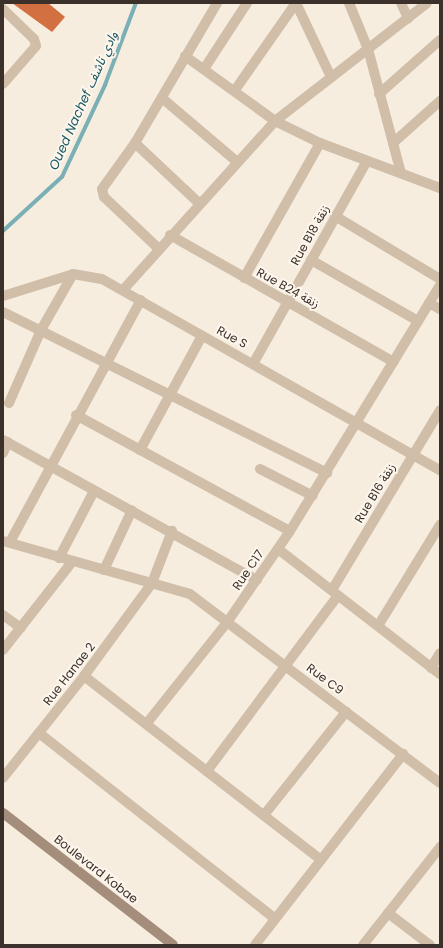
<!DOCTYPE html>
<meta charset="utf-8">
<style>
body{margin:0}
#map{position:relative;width:443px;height:948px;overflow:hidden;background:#f6eddf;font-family:Poppins,"Noto Sans Arabic",sans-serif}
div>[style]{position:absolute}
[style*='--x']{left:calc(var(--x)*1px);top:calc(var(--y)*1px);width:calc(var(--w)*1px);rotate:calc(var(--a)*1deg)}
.stream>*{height:3.5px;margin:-1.75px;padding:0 1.75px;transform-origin:1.75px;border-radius:1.75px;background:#7bafb6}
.building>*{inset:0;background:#d27041}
.minor>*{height:10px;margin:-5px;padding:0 5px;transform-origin:5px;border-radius:5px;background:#d0bea9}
.secondary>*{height:10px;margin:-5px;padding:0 5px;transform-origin:5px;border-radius:5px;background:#a48d7a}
span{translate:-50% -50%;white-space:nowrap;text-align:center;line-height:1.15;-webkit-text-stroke:4px #fcf6ed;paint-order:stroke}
.street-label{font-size:12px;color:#3c312a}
.water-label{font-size:13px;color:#1a5863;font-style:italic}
.frame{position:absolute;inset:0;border:4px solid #3c312a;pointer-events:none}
</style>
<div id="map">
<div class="stream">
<i style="--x:3;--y:231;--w:80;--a:-42.5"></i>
<i style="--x:62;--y:177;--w:102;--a:-64.9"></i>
<i style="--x:105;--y:85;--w:88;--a:-69.3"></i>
</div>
<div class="building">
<i style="clip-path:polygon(12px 3px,48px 3px,65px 17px,52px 32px)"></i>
</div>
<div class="minor">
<i style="--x:296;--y:3;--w:82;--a:64.7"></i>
<i style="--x:349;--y:3;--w:50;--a:67.6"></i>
<i style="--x:368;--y:49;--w:128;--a:75.1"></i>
<i style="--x:401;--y:3;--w:17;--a:65"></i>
<i style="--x:3;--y:9;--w:43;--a:44.1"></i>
<i style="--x:34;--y:39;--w:7;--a:74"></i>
<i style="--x:36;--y:46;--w:50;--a:131"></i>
<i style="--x:185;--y:56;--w:111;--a:35.8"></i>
<i style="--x:275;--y:121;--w:50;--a:26.1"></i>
<i style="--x:320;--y:143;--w:128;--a:20.6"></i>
<i style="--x:204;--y:69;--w:79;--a:-56.9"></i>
<i style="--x:235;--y:90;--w:106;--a:-55"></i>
<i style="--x:379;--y:94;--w:81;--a:-41.5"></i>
<i style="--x:162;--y:98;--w:97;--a:40.4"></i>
<i style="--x:135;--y:143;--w:88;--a:43.2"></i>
<i style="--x:393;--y:143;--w:63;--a:-41.8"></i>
<i style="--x:335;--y:216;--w:122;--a:31"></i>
<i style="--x:170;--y:235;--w:257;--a:29.6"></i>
<i style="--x:158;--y:248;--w:74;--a:-136.6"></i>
<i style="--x:104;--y:197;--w:8;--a:-104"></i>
<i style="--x:102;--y:189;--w:57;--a:-54.3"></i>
<i style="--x:135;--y:143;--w:162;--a:-59.6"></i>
<i style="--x:311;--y:260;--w:123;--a:29.7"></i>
<i style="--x:244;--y:278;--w:155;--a:-60.6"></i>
<i style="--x:123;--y:290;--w:227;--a:-48"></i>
<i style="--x:275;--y:121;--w:192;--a:-37.8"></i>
<i style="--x:3;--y:296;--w:73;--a:-17.4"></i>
<i style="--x:73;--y:274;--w:29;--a:10"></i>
<i style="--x:102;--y:279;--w:388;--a:29.5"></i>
<i style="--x:429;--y:303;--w:13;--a:29"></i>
<i style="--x:3;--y:312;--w:362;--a:26.4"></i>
<i style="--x:253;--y:364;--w:233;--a:-60.7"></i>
<i style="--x:9;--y:403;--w:80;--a:-66.3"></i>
<i style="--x:41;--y:330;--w:64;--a:-60.3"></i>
<i style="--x:76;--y:415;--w:243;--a:28.5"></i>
<i style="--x:3;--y:440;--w:290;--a:28.9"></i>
<i style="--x:140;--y:450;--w:130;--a:-61.5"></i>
<i style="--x:3;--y:453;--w:12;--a:-66"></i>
<i style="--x:260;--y:469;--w:59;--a:27"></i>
<i style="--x:3;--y:541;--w:194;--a:15.8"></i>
<i style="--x:190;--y:594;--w:313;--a:37.1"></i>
<i style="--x:10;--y:542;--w:275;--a:-61.6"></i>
<i style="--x:278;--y:549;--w:205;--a:37.7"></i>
<i style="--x:59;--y:558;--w:76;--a:-62.4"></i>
<i style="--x:104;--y:570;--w:66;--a:-65"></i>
<i style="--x:332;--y:590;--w:210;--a:-59"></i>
<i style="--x:3;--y:615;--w:22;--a:36"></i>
<i style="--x:378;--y:626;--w:119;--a:-58.5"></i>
<i style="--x:3;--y:650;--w:112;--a:-51.9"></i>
<i style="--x:431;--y:668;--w:17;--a:-59"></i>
<i style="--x:84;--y:676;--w:300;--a:37.8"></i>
<i style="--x:147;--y:723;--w:130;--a:-51.5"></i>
<i style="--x:228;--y:621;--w:109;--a:-55.4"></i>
<i style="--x:290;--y:531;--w:288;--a:-58.6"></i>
<i style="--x:39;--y:733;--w:300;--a:38.2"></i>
<i style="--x:207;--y:771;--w:219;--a:-53.3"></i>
<i style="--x:3;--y:778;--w:130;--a:-51.5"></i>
<i style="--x:84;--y:676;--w:115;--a:-53.8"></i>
<i style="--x:152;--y:583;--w:56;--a:-69"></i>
<i style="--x:264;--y:815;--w:132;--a:-51.5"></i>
<i style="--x:388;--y:913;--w:53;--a:37.3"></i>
<i style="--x:255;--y:945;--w:242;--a:-52.2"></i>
<i style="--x:363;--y:945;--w:125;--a:-51.8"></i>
</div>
<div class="secondary">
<i style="--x:3;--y:813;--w:215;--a:37.8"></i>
</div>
<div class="street-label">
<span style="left:310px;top:235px;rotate:-61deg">Rue B18 زنقة</span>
<span style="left:288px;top:288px;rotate:29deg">Rue B24 زنقة</span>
<span style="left:232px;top:337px;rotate:29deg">Rue S</span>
<span style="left:375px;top:493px;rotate:-59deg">Rue B16 زنقة</span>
<span style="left:248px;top:570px;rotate:-56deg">Rue C17</span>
<span style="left:69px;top:674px;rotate:-52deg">Rue Hanae 2</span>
<span style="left:325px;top:679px;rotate:37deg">Rue C9</span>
<span style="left:96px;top:869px;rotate:38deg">Boulevard Kobae</span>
</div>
<div class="water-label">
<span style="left:84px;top:101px;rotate:-66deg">Oued Nachef وادي ناشف</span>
</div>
<div class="frame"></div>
</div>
